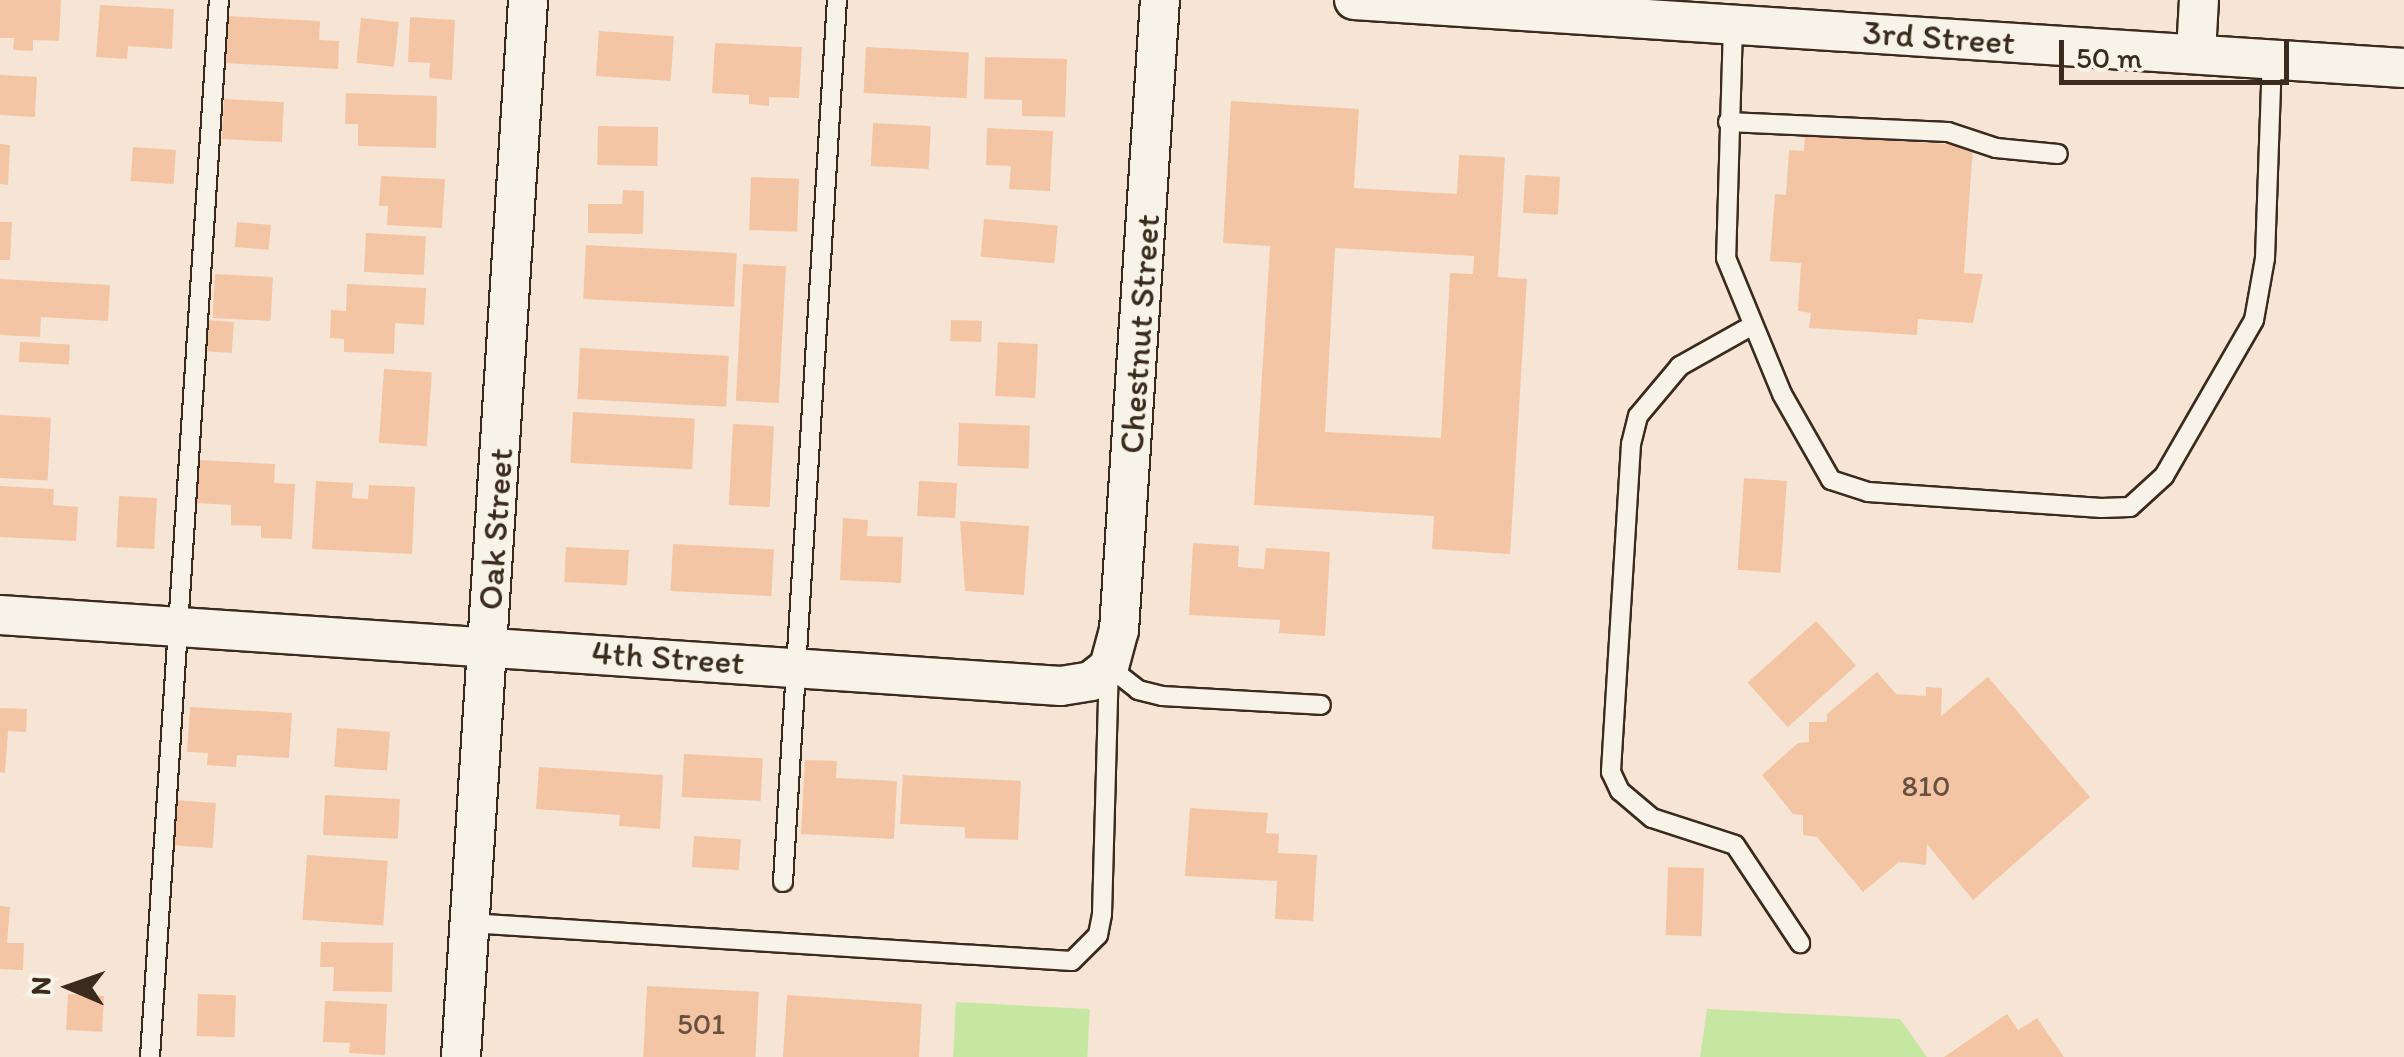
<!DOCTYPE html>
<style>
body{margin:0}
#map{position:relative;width:2404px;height:1057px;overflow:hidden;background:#f6e5d4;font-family:Itim,sans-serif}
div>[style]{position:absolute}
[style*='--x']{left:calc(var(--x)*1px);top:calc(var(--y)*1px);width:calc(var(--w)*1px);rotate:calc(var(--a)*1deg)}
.green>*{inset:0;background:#c5e7a1;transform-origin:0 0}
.building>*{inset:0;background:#f4c5a4;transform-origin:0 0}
.roads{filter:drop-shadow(2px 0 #3b2a1e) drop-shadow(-2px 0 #3b2a1e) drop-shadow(0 2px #3b2a1e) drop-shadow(0 -2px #3b2a1e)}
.lane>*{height:18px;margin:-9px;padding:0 9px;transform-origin:9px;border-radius:9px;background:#f7f3e8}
.street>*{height:38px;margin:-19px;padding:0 19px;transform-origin:19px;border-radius:19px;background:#f7f3e8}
span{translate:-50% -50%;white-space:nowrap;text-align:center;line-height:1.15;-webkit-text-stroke:9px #f7f3e8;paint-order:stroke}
.number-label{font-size:30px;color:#695140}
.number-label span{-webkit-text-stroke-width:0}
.street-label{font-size:35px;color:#3b2a1e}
.north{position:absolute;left:20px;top:937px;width:100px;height:100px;-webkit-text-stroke:8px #f7f3e8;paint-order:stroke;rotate:272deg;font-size:28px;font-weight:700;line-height:40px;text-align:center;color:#3b2a1e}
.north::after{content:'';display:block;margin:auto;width:35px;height:45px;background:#3b2a1e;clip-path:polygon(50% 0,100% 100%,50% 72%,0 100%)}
.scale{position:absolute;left:2059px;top:40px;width:230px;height:45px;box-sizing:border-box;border:5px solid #3b2a1e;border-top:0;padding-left:12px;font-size:30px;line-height:35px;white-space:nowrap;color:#3b2a1e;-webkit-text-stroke:8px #f7f3e8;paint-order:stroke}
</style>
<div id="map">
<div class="green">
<i style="left:956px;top:1002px;width:134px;height:55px;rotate:3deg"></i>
<i style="clip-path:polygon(1707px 1009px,1900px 1019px,1927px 1057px,1700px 1057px)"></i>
</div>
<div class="building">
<i style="clip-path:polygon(0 0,61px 0,59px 41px,33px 40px,33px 51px,13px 50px,14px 38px,0 38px)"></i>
<i style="clip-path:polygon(100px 5px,174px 9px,172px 49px,128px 46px,127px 59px,96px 57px)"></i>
<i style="clip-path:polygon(227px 16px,320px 21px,319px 40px,339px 41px,338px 69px,224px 63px)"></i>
<i style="clip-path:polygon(410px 17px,455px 20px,452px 80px,429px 78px,430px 63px,408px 62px)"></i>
<i style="left:361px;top:18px;width:38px;height:45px;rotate:6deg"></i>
<i style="left:599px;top:31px;width:75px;height:45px;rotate:4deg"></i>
<i style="clip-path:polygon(715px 43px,802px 47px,799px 98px,769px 97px,769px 106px,749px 104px,749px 95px,712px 93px)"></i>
<i style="left:866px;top:47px;width:103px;height:46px;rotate:3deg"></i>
<i style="clip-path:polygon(985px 57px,1067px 59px,1065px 117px,1022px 116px,1022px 100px,984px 99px)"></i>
<i style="left:0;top:75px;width:37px;height:40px;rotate:3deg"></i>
<i style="clip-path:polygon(346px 93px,437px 96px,436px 148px,358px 146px,358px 124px,345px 124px)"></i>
<i style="left:224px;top:99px;width:60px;height:40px;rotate:3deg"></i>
<i style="clip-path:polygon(evenodd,1231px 101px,1359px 109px,1354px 188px,1457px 194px,1459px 155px,1505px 157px,1498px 277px,1527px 279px,1510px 554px,1432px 549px,1434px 516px,1254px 505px,1270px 246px,1223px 243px,1231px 101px,1335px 248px,1474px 256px,1473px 274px,1450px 273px,1441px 438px,1325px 432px,1335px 248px)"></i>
<i style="left:873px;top:123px;width:58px;height:43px;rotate:3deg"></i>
<i style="left:598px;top:126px;width:60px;height:39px;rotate:1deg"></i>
<i style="clip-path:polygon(987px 128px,1053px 131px,1050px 191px,1009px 189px,1011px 166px,986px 165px)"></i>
<i style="clip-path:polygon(1805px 134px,1973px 146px,1964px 273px,1983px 274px,1973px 323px,1918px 319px,1917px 335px,1809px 328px,1811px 313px,1798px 311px,1801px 263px,1770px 261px,1775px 194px,1786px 195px,1789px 150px,1804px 151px)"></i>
<i style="clip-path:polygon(0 144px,10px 145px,8px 185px,0 184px)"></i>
<i style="left:133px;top:147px;width:43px;height:34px;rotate:4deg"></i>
<i style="left:1525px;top:175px;width:35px;height:38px;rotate:3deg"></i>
<i style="clip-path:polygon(381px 176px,445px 179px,442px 228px,387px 225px,388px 206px,379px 206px)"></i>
<i style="left:751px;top:177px;width:48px;height:53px;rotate:2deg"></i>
<i style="clip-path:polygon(623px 190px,644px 191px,643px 234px,588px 233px,588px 204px,622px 204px)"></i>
<i style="left:984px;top:219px;width:74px;height:38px;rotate:5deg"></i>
<i style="clip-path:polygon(0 222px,12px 222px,10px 260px,0 260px)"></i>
<i style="left:237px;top:222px;width:34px;height:25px;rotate:5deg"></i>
<i style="left:366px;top:233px;width:60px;height:39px;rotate:3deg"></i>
<i style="left:586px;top:245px;width:151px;height:54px;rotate:3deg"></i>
<i style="left:743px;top:264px;width:43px;height:137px;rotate:3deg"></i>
<i style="left:215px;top:274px;width:58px;height:44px;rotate:3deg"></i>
<i style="clip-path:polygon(0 279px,110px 285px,108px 321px,41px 317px,40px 337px,0 335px)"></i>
<i style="clip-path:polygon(347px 284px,426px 288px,424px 325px,395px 323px,394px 354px,344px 352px,344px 339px,330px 338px,331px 310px,346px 311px)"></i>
<i style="left:204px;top:320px;width:30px;height:31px;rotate:4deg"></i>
<i style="left:951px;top:320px;width:31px;height:21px;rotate:2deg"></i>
<i style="left:20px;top:342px;width:50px;height:20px;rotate:3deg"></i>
<i style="left:998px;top:342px;width:40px;height:54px;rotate:3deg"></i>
<i style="left:580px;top:348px;width:149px;height:51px;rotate:3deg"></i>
<i style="left:384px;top:369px;width:48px;height:74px;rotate:4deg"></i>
<i style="left:573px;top:412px;width:122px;height:51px;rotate:3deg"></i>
<i style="left:0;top:415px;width:51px;height:63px;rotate:3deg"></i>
<i style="left:959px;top:423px;width:71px;height:43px;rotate:2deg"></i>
<i style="left:733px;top:424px;width:41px;height:81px;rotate:3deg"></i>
<i style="clip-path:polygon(198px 460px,275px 464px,274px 483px,295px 484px,292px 539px,261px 538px,261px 526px,231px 525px,231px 505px,196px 503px)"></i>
<i style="left:1744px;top:478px;width:43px;height:92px;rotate:4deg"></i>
<i style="clip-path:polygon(316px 481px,353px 483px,352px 498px,368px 499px,369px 485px,415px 487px,412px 554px,312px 549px)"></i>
<i style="left:919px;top:481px;width:38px;height:35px;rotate:3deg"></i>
<i style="clip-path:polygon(0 486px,54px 489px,53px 505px,78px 507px,76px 541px,0 537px)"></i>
<i style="left:119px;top:496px;width:38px;height:51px;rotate:3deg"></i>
<i style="clip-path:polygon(843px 518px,868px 520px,867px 536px,903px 537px,901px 583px,840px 580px)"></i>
<i style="clip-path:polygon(960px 521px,1029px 526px,1024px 595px,965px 591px)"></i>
<i style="clip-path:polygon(1193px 543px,1239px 546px,1238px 567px,1264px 569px,1266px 548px,1330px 552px,1325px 636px,1279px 633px,1280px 620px,1189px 615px)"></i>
<i style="left:673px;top:544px;width:101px;height:47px;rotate:3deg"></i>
<i style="left:566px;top:547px;width:63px;height:35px;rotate:3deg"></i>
<i style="left:1816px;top:621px;width:60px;height:92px;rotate:48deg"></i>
<i style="clip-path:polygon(1877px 672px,1896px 694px,1926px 696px,1926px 687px,1942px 688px,1941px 716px,1988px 677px,2090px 797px,1973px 900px,1927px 844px,1926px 865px,1899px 862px,1863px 892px,1817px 837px,1803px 835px,1803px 815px,1793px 814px,1762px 775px,1798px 743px,1809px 742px,1809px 722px,1827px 722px,1827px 714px)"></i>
<i style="clip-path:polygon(190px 707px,292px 713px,289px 758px,237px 755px,236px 767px,207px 765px,208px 753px,187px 752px)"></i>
<i style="clip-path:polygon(0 708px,27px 709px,26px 732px,8px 731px,5px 773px,0 772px)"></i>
<i style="left:337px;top:728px;width:53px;height:39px;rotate:4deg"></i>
<i style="left:684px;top:754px;width:79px;height:43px;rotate:3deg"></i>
<i style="clip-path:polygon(805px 760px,837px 761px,836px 778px,897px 781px,894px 839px,801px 834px)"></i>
<i style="clip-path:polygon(539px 767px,663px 775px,660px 829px,619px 826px,620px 815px,536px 809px)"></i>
<i style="clip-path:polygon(903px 775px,1021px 781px,1018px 840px,965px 838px,965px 827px,900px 824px)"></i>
<i style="left:325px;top:795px;width:75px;height:40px;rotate:3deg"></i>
<i style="left:172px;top:800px;width:44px;height:45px;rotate:4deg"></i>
<i style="clip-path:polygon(1190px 808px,1268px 813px,1266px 833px,1279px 834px,1278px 853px,1317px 855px,1313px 921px,1275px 919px,1277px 881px,1185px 876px)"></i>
<i style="left:694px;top:836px;width:47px;height:31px;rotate:4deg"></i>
<i style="left:307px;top:855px;width:81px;height:65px;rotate:4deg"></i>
<i style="left:1668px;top:867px;width:36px;height:68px;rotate:2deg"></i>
<i style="clip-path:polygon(0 906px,10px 907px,7px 943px,24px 943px,23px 970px,0 969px)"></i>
<i style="clip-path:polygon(321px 942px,393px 943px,392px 992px,333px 991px,334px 967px,320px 967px)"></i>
<i style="left:647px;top:986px;width:112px;height:71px;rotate:3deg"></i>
<i style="left:68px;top:994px;width:36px;height:36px;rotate:3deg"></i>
<i style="left:198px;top:994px;width:38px;height:42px;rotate:2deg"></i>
<i style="clip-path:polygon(787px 995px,922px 1004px,919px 1057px,783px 1057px)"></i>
<i style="clip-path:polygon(325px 1001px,387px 1004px,385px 1055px,349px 1053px,350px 1043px,323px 1042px)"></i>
<i style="clip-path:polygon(2007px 1014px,2018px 1030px,2037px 1018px,2064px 1057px,1944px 1057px)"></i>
</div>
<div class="roads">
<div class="lane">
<i style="--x:1733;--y:26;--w:232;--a:91.7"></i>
<i style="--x:1726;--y:258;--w:147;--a:67.6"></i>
<i style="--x:1782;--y:394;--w:99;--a:60.3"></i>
<i style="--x:1831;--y:480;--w:39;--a:18"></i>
<i style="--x:1868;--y:492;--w:234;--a:3.9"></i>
<i style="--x:2101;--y:508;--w:29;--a:-2"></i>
<i style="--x:2130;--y:507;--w:46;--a:-42.4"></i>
<i style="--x:2164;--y:476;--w:180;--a:-60"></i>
<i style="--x:2254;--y:320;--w:63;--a:-79.9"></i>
<i style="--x:2265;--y:258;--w:198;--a:-88"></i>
<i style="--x:1728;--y:122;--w:220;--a:2.6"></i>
<i style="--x:1948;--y:132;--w:51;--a:18.4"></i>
<i style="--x:1996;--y:148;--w:62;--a:5.5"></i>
<i style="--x:1753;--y:325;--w:84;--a:150.7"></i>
<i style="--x:1680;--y:366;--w:65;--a:130"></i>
<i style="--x:1638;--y:416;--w:29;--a:104"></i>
<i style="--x:1631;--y:444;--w:329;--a:93.5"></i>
<i style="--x:1611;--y:772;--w:21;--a:65"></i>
<i style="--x:1620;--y:791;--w:42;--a:40.2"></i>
<i style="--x:1652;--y:818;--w:87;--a:18"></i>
<i style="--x:1735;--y:845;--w:118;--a:56.4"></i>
<i style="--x:1109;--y:667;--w:37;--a:38"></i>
<i style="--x:1138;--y:690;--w:25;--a:14"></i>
<i style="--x:1162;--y:696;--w:159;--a:3.2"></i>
<i style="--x:783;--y:882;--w:884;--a:-86.5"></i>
<i style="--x:469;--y:923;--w:604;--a:3.61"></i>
<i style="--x:1072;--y:961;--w:37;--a:-45"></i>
<i style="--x:1098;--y:935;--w:21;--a:-79"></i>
<i style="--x:1102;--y:914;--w:246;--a:-88.4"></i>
<i style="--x:150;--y:1057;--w:1059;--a:-86.27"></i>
</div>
<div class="street">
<i style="--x:1354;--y:0;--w:1052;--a:3.71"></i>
<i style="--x:2196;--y:53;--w:53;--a:-86.8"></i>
<i style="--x:0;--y:615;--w:1063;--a:3.83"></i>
<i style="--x:1061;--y:686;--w:30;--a:-9"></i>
<i style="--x:1091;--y:681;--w:23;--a:-38"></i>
<i style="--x:1109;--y:667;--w:38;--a:-75"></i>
<i style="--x:1119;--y:630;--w:631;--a:-86.28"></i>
<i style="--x:461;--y:1057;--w:1059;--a:-86.37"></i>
</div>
</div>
<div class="number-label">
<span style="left:1926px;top:786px">810</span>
<span style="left:701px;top:1024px">501</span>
</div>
<div class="street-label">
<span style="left:1939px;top:37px;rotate:4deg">3rd Street</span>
<span style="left:1139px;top:334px;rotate:-86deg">Chestnut Street</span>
<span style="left:495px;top:529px;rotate:-86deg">Oak Street</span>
<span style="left:668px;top:657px;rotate:4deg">4th Street</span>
</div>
<div class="north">N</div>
<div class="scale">50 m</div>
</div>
